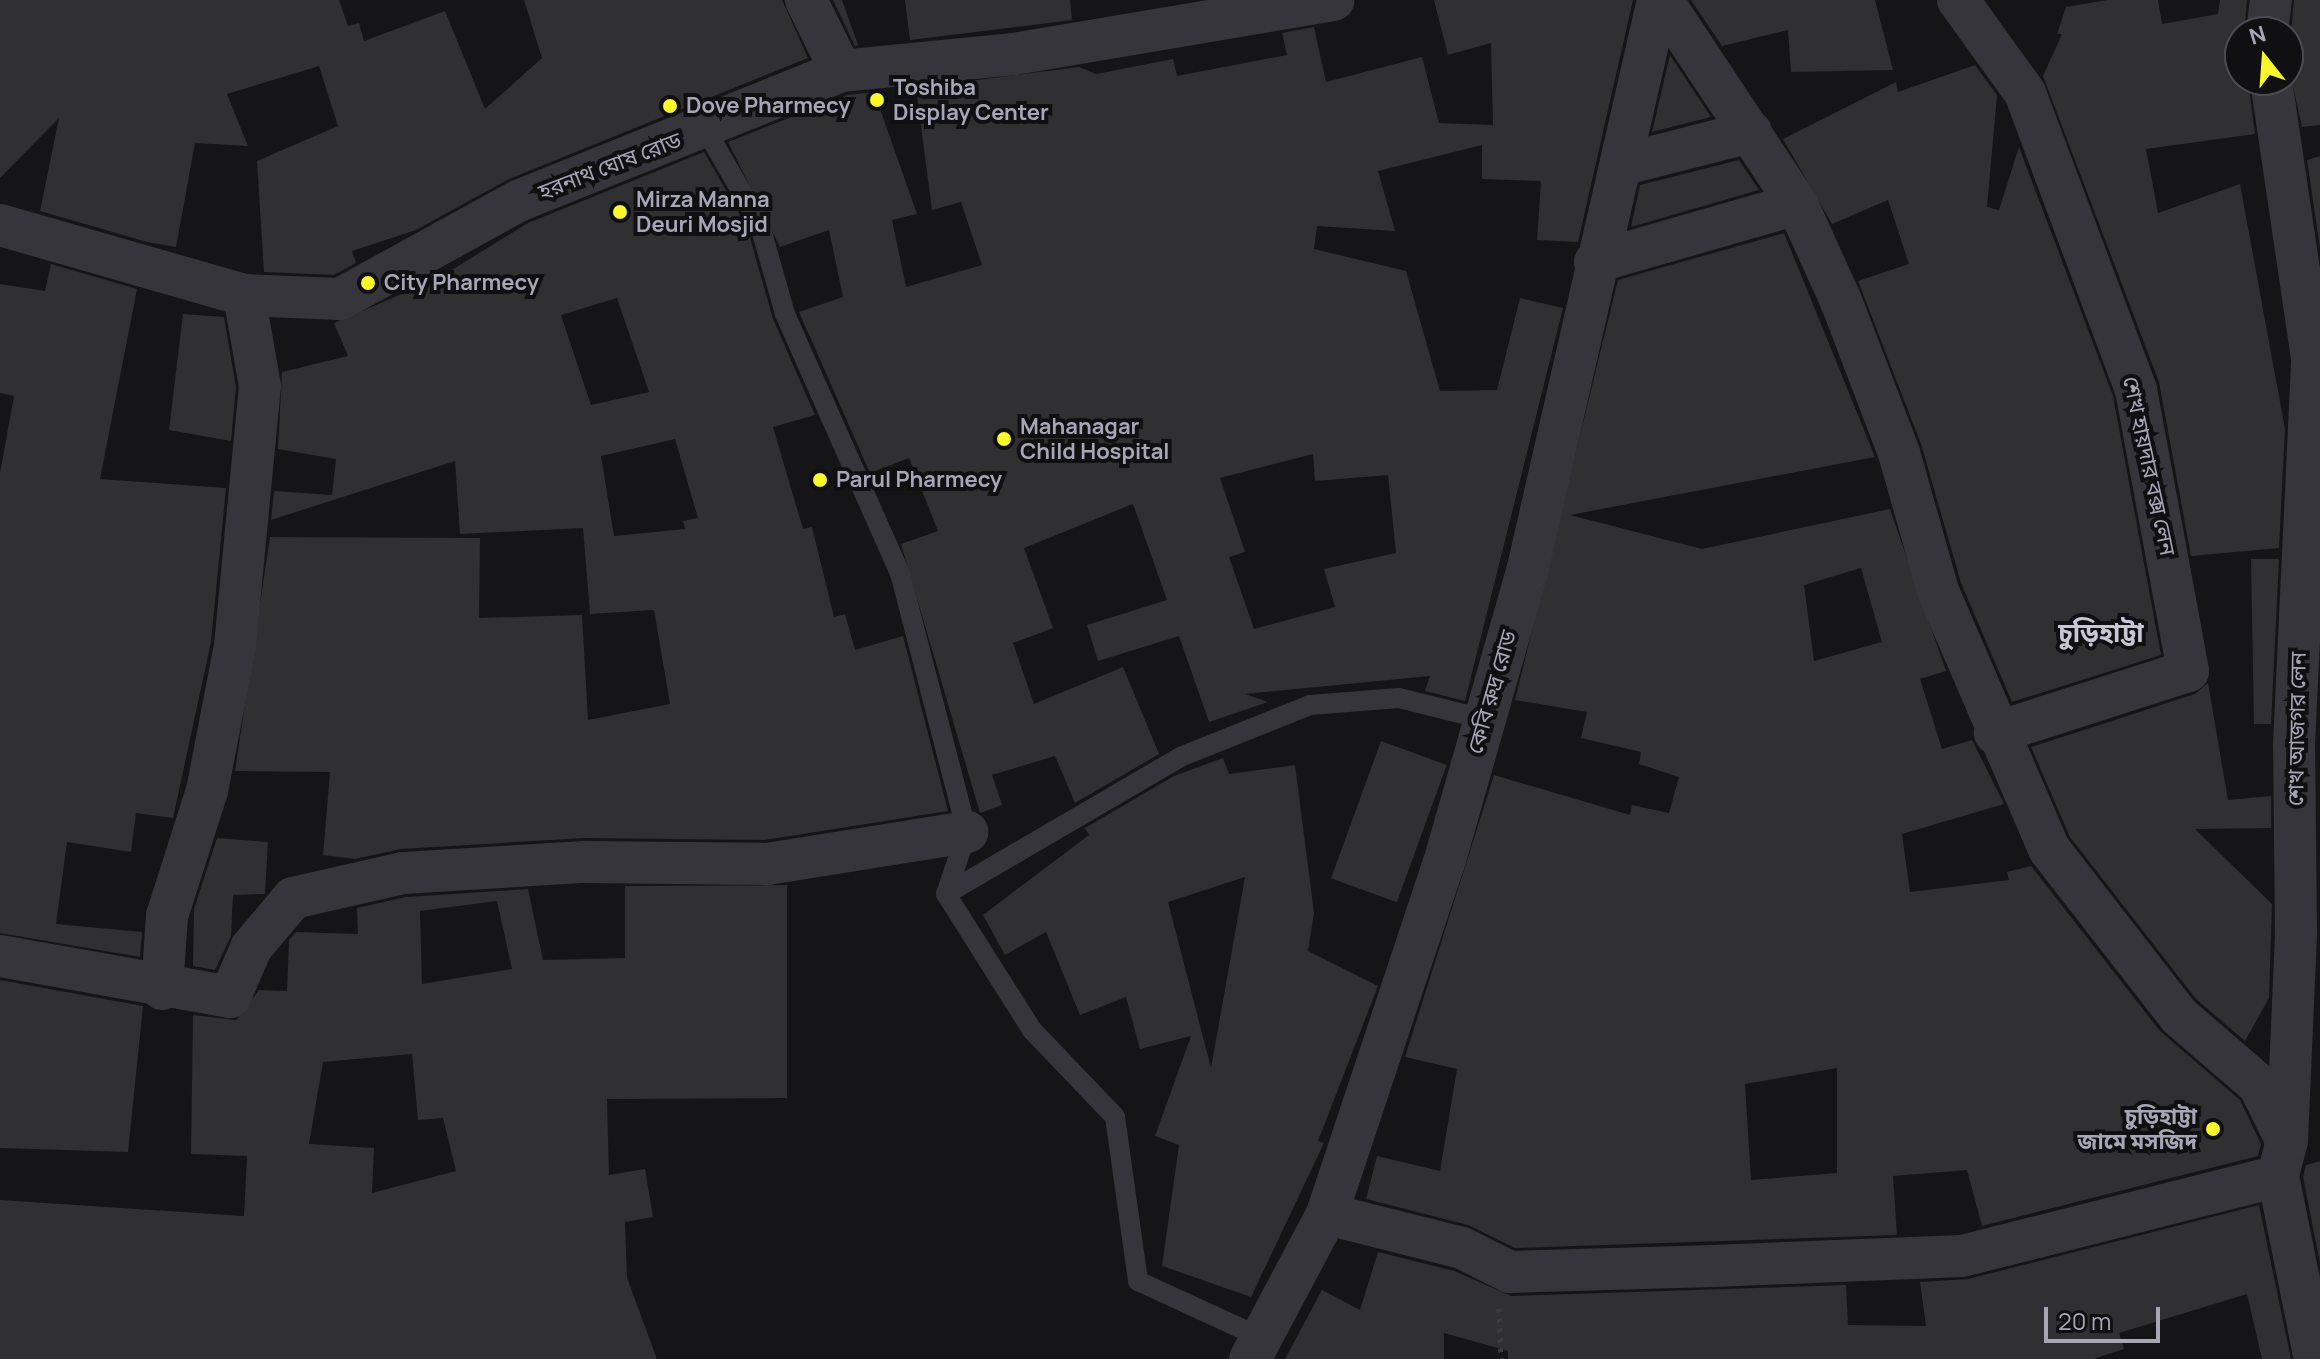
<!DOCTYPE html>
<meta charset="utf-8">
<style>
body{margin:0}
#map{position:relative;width:2320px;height:1359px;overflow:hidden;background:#151416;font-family:Manrope,"Noto Sans Bengali",sans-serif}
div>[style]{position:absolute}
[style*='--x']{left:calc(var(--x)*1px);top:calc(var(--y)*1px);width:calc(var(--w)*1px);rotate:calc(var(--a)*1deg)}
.building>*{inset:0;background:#302f32;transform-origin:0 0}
.path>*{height:5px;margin-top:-2.5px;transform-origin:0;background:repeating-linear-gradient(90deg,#3c3b42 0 4px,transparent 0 10px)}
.lane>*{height:20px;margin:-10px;padding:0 10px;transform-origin:10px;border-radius:10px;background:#36353b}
.street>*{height:42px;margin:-21px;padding:0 21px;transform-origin:21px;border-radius:21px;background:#36353b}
.dots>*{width:22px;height:22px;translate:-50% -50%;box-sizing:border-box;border:4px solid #100f11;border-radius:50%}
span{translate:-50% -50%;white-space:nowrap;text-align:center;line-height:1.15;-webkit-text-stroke:8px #100f11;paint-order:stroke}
.poi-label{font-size:22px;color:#a6a6b7;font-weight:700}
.left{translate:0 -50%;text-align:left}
.right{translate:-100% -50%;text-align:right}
.street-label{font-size:22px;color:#a6a6b7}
.quarter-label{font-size:26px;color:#c8c7d3;font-weight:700}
.north{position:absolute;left:2224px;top:16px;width:80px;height:80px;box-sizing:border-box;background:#100f11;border:2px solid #4c4b53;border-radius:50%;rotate:343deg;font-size:22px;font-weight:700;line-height:32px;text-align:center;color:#a6a6b7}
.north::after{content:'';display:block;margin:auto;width:28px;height:36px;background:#f7f72b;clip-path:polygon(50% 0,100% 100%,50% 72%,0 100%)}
.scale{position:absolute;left:2044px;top:1307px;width:116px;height:36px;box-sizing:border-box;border:4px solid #a6a6b7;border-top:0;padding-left:10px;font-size:24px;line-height:28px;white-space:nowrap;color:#a6a6b7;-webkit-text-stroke:6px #100f11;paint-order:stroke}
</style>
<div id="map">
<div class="building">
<i style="clip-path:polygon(0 0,339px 0,348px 26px,359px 23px,364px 41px,445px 11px,485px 109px,542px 58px,524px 0,782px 0,808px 58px,509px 179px,416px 230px,352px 251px,356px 263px,334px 275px,264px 272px,257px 161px,338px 126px,319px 66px,227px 94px,248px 146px,195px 143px,176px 247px,147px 242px,40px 211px,59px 118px,0 178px)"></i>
<i style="clip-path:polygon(833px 0,842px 0,858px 45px,855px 46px)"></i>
<i style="clip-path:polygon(905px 0,1070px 0,1072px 20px,910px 40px)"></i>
<i style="clip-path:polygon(evenodd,1434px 0,1633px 0,1578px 242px,1537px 240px,1541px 181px,1482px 179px,1482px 145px,1378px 171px,1395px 231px,1317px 226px,1314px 249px,1406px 271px,1440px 391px,1497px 390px,1520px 298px,1563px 308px,1465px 701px,1425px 691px,1430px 676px,1245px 694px,1268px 702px,1209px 722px,1179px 636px,1098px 661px,1087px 625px,1167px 600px,1133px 504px,1024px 548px,1053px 628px,1013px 643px,1034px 704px,1123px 667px,1159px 754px,1075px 803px,1055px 756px,992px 775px,1002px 805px,980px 813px,901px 544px,938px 531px,909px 458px,870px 473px,799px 312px,843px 297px,829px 230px,780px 247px,728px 142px,847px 95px,874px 92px,917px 214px,892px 220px,906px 287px,982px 265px,961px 202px,932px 210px,916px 88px,1079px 67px,1096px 74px,1173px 59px,1177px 76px,1287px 55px,1282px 33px,1314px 27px,1326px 82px,1422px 57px,1439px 123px,1493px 125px,1491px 43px,1448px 55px,1434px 0,1313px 454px,1315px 481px,1388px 475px,1396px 553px,1324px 569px,1335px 607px,1254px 629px,1229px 557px,1245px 552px,1220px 478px,1313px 454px)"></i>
<i style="clip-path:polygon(1691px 0,1875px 0,1893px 70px,1791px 72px,1788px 30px,1722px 46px)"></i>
<i style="clip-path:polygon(2107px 0,2158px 0,2162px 24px,2218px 14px,2220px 0,2247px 0,2240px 80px,2248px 80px,2255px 134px,2146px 149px,2158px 213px,2240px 184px,2285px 429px,2279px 548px,2191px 556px,2159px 382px,2043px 76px,2062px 34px,2057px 34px,2066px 7px)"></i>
<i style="clip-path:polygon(2294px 0,2320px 0,2320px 125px,2302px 127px,2288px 64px)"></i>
<i style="clip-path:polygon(1670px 55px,1711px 117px,1652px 132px)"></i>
<i style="clip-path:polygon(1975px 65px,1997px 95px,1987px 207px,1999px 210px,2019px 147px,2113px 396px,2161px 655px,2012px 702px,1961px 583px,1921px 444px,1858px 281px,1909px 264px,1888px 200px,1832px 224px,1783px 139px,1896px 82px,1898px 92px)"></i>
<i style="clip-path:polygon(evenodd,704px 152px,747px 227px,773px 319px,815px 415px,773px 427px,803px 529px,812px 527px,834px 617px,845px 614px,855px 650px,903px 636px,948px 811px,765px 840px,584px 838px,401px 849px,355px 859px,323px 855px,330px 772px,235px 771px,270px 537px,480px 538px,479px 618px,582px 615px,588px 720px,670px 704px,654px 610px,590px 614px,583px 528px,460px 534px,455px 461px,271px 520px,274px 491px,332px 495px,336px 459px,278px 449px,282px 372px,348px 356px,334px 323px,437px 279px,528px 223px,704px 152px,617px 298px,649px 392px,591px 405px,561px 315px,617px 298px,704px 152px,675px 439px,698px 518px,683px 521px,685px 529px,614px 536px,601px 456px,675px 439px)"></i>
<i style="clip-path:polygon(2320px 156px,2320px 248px,2307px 160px)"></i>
<i style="clip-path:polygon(1739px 160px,1759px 190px,1631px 227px,1640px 185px)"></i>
<i style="clip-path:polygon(evenodd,1784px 233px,1875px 457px,1570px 515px,1702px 549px,1890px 509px,1946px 671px,1920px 679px,1942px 749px,1972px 740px,2004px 804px,1902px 834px,1910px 892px,2009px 880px,2007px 872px,2031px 866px,2160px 1031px,2240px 1100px,2261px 1144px,2258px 1156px,1982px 1226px,1967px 1170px,1893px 1176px,1897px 1235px,1515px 1248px,1468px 1225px,1366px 1199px,1377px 1156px,1440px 1171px,1457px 1069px,1405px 1057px,1494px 775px,1630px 815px,1632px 805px,1669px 813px,1679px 777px,1639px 764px,1641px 752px,1581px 738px,1587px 712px,1515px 700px,1618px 280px,1784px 233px,1861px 568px,1882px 642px,1814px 661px,1804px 585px,1861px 568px,1784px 233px,1837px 1068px,1837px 1173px,1751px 1180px,1745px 1084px,1837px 1068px)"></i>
<i style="clip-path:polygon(51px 264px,137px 289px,100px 479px,226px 488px,211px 642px,173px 818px,136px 813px,131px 852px,67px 842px,56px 924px,142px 932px,140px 957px,0 933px,0 473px,14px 396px,0 393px,0 284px,45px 291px)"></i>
<i style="clip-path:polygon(183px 314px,224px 317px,236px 387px,231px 441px,169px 430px)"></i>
<i style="clip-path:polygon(2251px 559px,2279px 559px,2271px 724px,2254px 724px)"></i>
<i style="clip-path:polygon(2208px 683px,2228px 800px,2271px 796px,2271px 828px,2195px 829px,2272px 904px,2269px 998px,2245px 1041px,2196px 999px,2070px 837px,2031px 747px,2195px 694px)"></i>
<i style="left:1381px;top:741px;width:70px;height:146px;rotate:20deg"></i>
<i style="clip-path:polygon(evenodd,1223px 758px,1229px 774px,1295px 765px,1314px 913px,1308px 951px,1378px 986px,1318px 1141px,1324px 1143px,1251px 1297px,1162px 1266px,1179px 1145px,1155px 1136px,1191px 1036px,1140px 1049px,1126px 997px,1080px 1015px,1046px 932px,1005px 955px,983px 915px,1089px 835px,1085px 828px,1174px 776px,1223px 758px,1245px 877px,1211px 1068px,1168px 902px,1245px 877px)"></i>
<i style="clip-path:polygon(217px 838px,268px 842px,265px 894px,233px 895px,231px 936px,215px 970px,193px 966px,194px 909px)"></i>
<i style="clip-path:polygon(evenodd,787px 885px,787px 1098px,607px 1099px,609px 1175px,645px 1169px,653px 1217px,625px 1222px,627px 1278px,657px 1359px,0 1359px,0 1200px,244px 1216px,247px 1156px,191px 1154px,193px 1015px,236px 1020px,259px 990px,287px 991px,289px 940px,296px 932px,358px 934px,357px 908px,406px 897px,528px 889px,543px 960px,625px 958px,625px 886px,787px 885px,497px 901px,512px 969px,422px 984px,420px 911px,497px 901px,787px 885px,412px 1054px,418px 1120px,443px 1118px,456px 1171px,372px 1193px,374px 1148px,309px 1144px,323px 1062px,412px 1054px)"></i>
<i style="clip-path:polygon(0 980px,143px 1006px,128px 1152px,0 1148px)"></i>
<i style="clip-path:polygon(2320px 1161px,2320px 1263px,2303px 1177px,2306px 1165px)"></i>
<i style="clip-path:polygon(2259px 1205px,2291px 1359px,2262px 1359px,2247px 1294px,2119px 1333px,2124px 1349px,2093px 1359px,1508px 1359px,1508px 1351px,1444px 1333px,1444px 1359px,1285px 1359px,1322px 1290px,1360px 1310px,1378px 1252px,1454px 1271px,1511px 1296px,1846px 1285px,1848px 1325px,1926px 1326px,1920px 1282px,1968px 1279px)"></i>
</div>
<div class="path">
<i style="--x:1499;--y:1308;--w:51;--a:87.8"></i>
</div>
<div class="lane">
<i style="--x:706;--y:130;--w:106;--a:60.1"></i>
<i style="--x:759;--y:222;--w:96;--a:74.2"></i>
<i style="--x:785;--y:314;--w:283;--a:66.1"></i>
<i style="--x:900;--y:573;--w:268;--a:75.5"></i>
<i style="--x:967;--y:832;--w:65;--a:108.7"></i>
<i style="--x:946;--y:894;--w:271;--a:-30.3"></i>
<i style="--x:1180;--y:757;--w:140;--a:-21.8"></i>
<i style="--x:1310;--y:705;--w:89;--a:-4.5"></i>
<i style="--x:1399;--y:698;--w:87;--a:14"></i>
<i style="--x:946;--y:894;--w:161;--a:57.7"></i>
<i style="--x:1032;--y:1030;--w:120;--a:46.3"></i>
<i style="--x:1115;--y:1117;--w:166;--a:82"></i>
<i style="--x:1138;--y:1281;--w:136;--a:24.7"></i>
</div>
<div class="street">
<i style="--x:806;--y:0;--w:79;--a:63.8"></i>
<i style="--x:1662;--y:0;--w:245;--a:56.5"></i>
<i style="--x:1797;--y:204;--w:107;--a:65.6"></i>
<i style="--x:1841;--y:301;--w:163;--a:69.1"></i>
<i style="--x:1899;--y:453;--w:143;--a:74.2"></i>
<i style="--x:1938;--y:591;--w:281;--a:66.7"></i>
<i style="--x:2049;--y:849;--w:212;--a:52.1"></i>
<i style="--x:2179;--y:1016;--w:106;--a:40.8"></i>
<i style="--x:2259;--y:1085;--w:61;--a:63.9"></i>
<i style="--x:1958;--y:0;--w:115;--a:54.2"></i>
<i style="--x:2025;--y:93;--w:317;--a:69.5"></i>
<i style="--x:2136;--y:390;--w:286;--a:79.5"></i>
<i style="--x:2188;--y:671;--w:203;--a:162.2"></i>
<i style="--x:2267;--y:32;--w:32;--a:-83"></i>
<i style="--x:1625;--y:164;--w:130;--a:-14.3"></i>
<i style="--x:0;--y:225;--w:254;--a:16"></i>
<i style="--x:244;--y:295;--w:96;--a:2.4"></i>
<i style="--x:340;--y:299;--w:203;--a:-28.8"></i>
<i style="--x:518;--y:201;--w:348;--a:-21.9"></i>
<i style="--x:841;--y:71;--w:174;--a:-5.6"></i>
<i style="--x:1014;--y:54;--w:324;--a:-9.6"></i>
<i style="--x:1595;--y:262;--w:210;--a:-16"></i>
<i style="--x:0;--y:956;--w:234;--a:10.1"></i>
<i style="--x:230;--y:997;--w:53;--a:-66.8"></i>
<i style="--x:251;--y:948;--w:65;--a:-50"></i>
<i style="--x:293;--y:898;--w:113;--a:-12.8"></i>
<i style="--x:403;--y:873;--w:182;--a:-3.5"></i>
<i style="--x:585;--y:862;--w:182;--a:0.6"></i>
<i style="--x:767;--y:864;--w:203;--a:-9.1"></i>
<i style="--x:162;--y:989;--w:73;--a:-86.1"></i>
<i style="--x:167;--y:916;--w:131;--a:-72.3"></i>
<i style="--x:207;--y:791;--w:149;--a:-79.1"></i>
<i style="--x:235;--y:645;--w:260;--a:-84.5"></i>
<i style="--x:260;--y:386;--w:92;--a:-100"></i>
<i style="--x:2278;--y:1176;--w:187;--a:78.6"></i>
<i style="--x:1327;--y:1214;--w:139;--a:14.1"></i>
<i style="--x:1462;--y:1248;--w:54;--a:26.6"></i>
<i style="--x:1510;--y:1272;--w:203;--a:-1.7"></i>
<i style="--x:1713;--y:1266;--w:249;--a:-2.3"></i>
<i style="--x:1962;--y:1256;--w:326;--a:-14.2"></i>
<i style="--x:2278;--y:1176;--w:36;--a:-76"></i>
<i style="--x:2287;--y:1141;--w:210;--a:-87.5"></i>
<i style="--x:2296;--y:931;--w:186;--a:-90.6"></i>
<i style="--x:2294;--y:745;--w:387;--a:-87.3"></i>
<i style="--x:2312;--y:358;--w:281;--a:-98.4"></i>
<i style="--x:1250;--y:1359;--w:164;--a:-62"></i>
<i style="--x:1327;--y:1214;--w:370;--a:-71.6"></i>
<i style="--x:1444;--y:863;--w:303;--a:-74.1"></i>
<i style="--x:1527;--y:572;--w:587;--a:-77.1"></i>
</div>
<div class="dots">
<i style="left:877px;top:100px;background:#f7f72b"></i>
<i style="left:670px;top:106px;background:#f7f72b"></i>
<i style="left:620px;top:212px;background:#f7f72b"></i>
<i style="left:368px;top:283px;background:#f7f72b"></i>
<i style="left:1004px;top:439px;background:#f7f72b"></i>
<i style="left:820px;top:480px;background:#f7f72b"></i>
<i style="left:2213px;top:1129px;background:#f7f72b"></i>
</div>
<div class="poi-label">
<span class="left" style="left:893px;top:100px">Toshiba<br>Display Center</span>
<span class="left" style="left:686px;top:106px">Dove Pharmecy</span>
<span class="left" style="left:636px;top:212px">Mirza Manna<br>Deuri Mosjid</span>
<span class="left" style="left:384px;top:283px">City Pharmecy</span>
<span class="left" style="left:1020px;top:439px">Mahanagar<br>Child Hospital</span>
<span class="left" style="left:836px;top:480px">Parul Pharmecy</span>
<span class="right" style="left:2197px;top:1129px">চুড়িহাট্টা<br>জামে মসজিদ</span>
</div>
<div class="street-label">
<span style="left:610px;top:166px;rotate:-21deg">হরনাথ ঘোষ রোড</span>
<span style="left:2149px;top:466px;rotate:78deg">শেখ হায়দার বক্স লেন</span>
<span style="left:1492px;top:692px;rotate:-74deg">কেবি রুদ্র রোড</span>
<span style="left:2297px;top:729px;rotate:-89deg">শেখ আজগর লেন</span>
</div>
<div class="quarter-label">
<span style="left:2101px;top:633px">চুড়িহাট্টা</span>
</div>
<div class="north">N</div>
<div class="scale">20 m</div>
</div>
